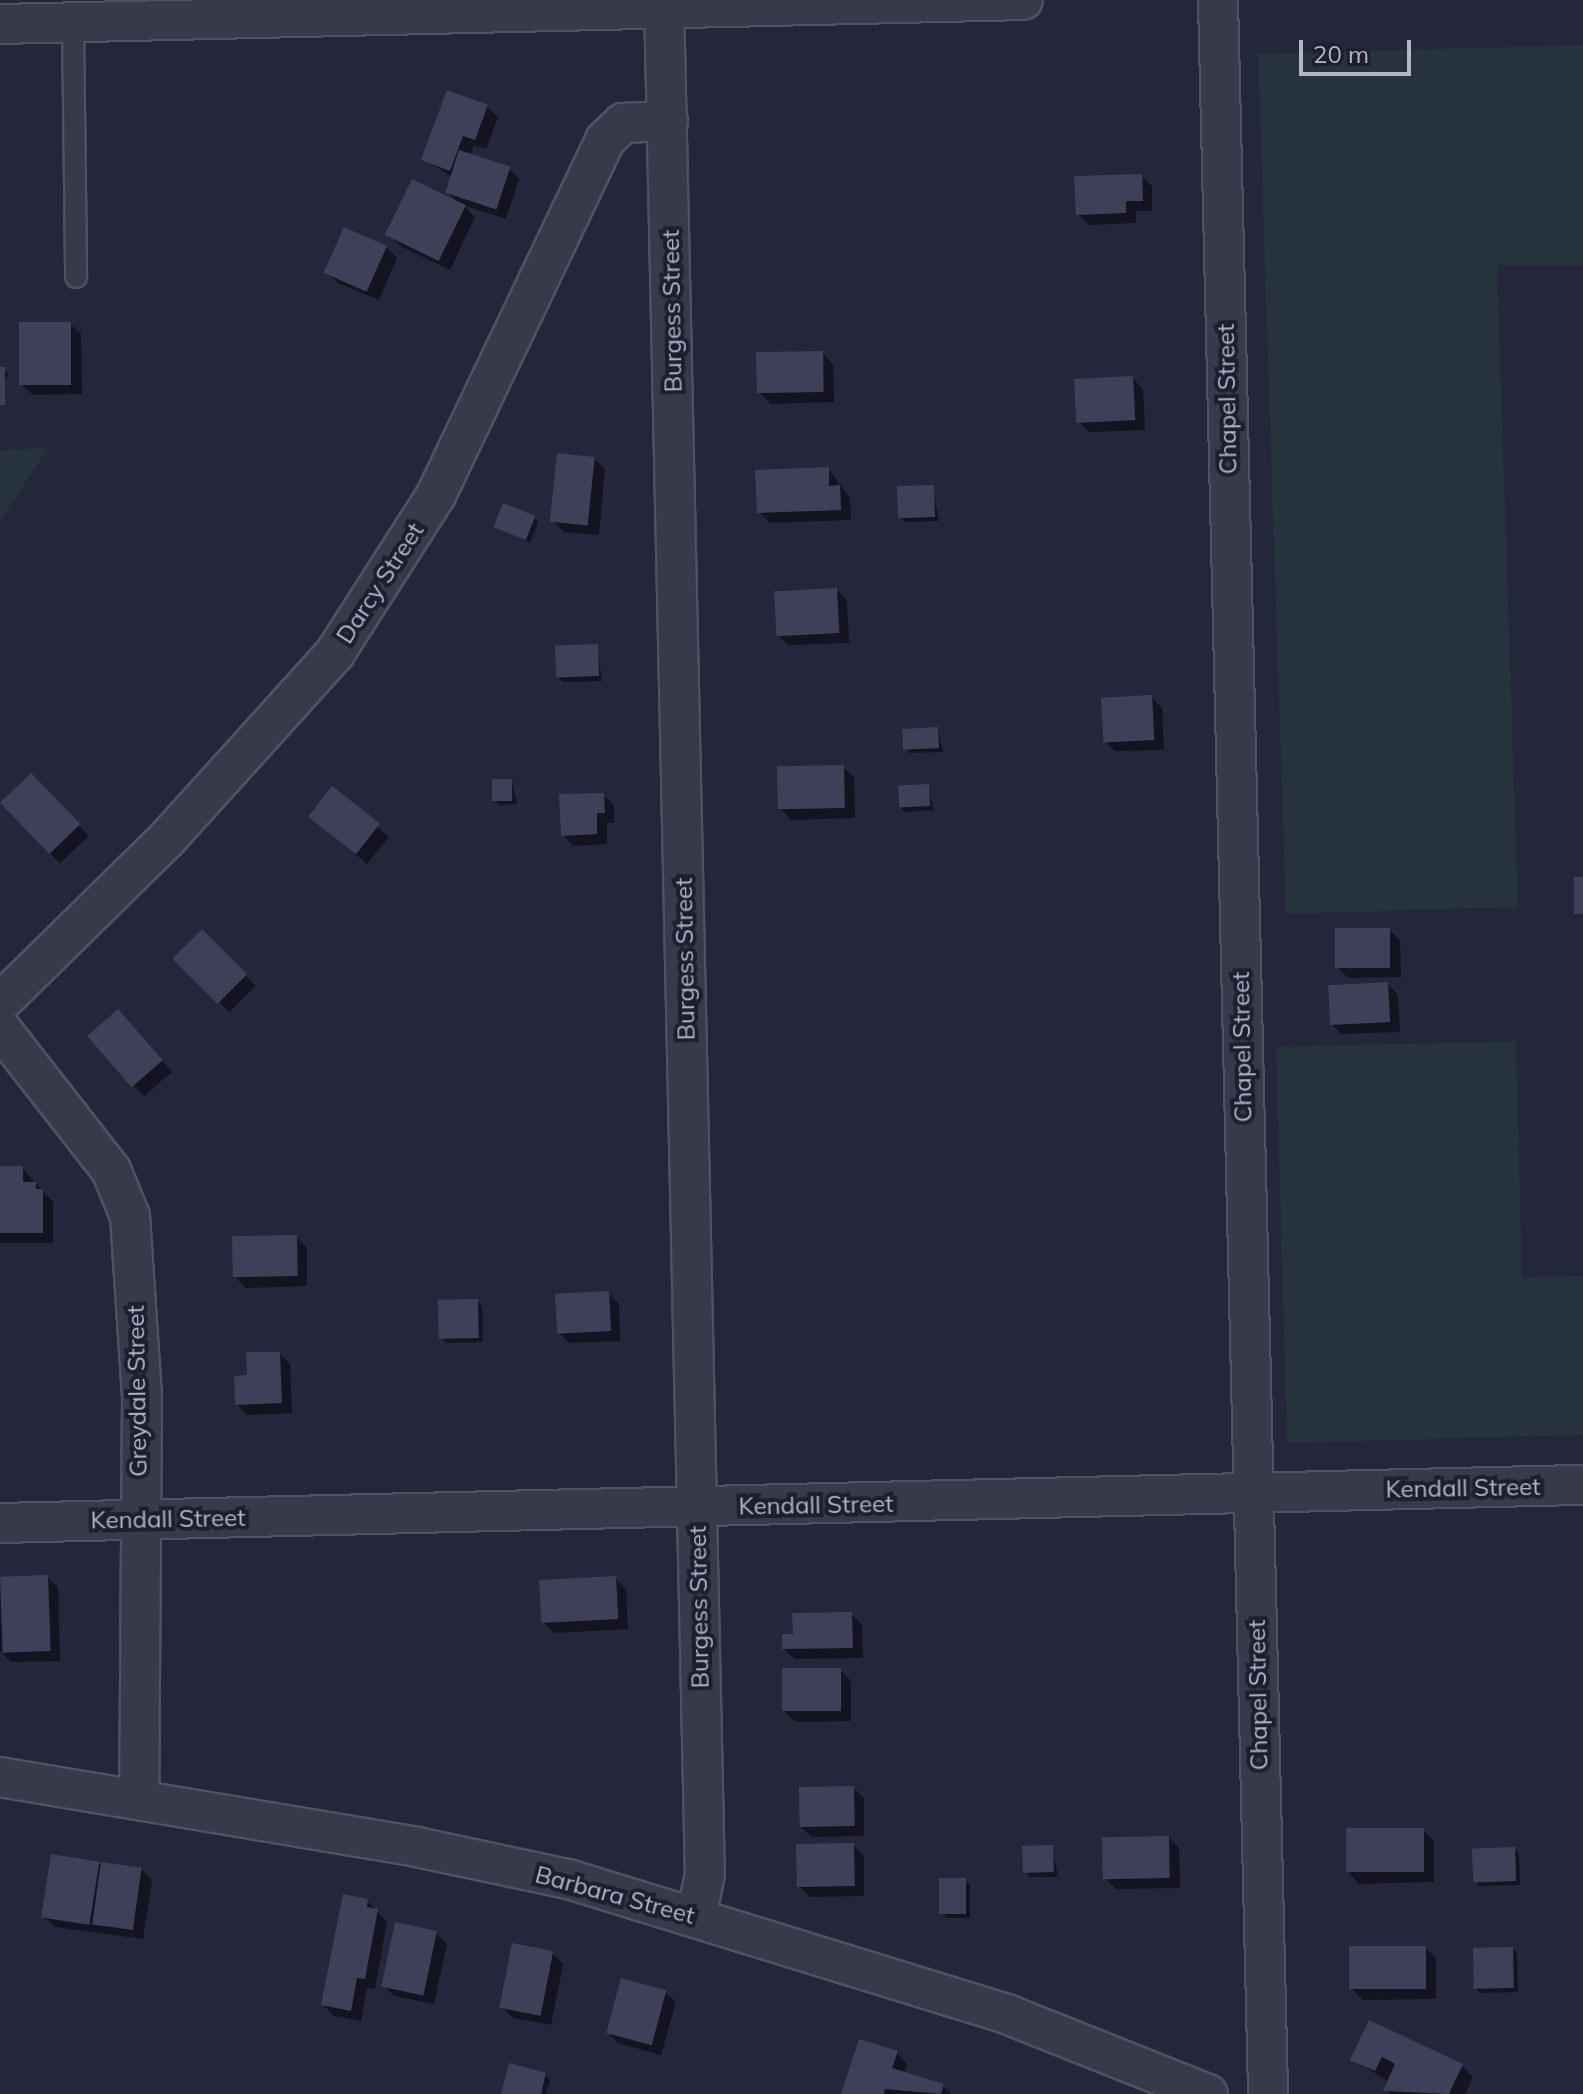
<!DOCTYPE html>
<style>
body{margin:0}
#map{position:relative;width:1583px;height:2094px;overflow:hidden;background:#24263b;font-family:Mulish,sans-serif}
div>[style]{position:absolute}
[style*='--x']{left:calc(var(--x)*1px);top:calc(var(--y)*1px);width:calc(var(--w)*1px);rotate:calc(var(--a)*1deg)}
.green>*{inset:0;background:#26323c}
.shadow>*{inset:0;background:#0007;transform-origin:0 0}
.building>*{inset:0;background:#3e4059;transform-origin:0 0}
.roads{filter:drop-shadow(2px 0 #505163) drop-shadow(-2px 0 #505163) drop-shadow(0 2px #505163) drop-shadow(0 -2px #505163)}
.lane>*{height:20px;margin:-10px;padding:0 10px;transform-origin:10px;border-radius:10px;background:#38394b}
.street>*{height:38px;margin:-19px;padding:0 19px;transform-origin:19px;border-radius:19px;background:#38394b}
span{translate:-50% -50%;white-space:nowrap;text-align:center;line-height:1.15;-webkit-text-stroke:8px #1d1e30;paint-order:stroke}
.street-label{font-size:24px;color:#b3b4c7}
.scale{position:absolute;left:1299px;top:40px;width:112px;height:36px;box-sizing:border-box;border:4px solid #b3b4c7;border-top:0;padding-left:10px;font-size:24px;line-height:28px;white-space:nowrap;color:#b3b4c7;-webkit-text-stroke:6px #1d1e30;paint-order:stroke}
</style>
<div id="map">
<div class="green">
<i style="clip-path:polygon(1583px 45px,1583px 265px,1497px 265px,1518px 907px,1286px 914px,1258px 54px)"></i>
<i style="clip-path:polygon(48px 448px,0 521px,0 450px)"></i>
<i style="clip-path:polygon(1516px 1041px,1522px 1277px,1583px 1276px,1583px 1435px,1287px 1443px,1276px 1047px)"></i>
</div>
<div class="shadow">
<i style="clip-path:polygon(487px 107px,498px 117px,486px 149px,474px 145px,470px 156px,509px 169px,519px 179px,506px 219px,463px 205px,475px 217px,450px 270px,402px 247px,391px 236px,457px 202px,447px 192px,452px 177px,424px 159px)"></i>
<i style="clip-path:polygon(1141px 176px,1152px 186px,1152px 211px,1136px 211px,1136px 223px,1089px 225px,1078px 214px)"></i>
<i style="clip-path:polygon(386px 247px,397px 258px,379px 300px,338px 283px,328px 273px)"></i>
<i style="clip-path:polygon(70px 324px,81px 334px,82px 394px,33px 395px,22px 385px)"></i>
<i style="clip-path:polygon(822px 353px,833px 364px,834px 402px,771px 404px,760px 393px)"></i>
<i style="left:0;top:369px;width:10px;height:40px;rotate:29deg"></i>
<i style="clip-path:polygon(1132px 378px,1143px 389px,1145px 430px,1089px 432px,1078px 421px)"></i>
<i style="clip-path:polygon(594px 459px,605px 469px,599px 535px,564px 532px,553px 521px)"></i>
<i style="clip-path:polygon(828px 469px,850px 498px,851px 520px,770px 523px,759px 512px)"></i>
<i style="clip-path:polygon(933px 487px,939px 521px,905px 522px,900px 517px)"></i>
<i style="clip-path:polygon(534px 518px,538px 522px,530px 543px,496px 527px)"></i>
<i style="clip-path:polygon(837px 590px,847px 601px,849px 643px,788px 645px,777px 634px)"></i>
<i style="clip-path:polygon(597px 646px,602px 681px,563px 682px,558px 677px)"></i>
<i style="clip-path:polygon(1151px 697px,1162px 708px,1164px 750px,1115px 751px,1104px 741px)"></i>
<i style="clip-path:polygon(938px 729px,943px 752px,910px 753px,905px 748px)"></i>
<i style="clip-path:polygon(843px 767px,854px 777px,855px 818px,791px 820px,781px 809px)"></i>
<i style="left:31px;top:776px;width:83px;height:40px;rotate:46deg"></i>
<i style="clip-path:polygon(512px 781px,517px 804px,499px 805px,494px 800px)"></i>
<i style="clip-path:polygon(928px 787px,934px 810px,905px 812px,900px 807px)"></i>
<i style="clip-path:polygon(332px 789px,389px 837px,367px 864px,321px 826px)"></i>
<i style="clip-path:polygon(603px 795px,614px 805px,614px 823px,607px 823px,607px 844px,573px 846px,563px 835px)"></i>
<i style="clip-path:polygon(1389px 930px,1400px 940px,1401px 977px,1348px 978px,1337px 967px)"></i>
<i style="left:202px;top:932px;width:76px;height:37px;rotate:45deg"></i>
<i style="clip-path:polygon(1388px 984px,1398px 995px,1400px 1032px,1341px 1034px,1331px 1023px)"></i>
<i style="clip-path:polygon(129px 1023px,172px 1072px,144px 1096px,133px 1085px)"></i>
<i style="clip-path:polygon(0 1168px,22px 1168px,53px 1202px,53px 1243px,0 1243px)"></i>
<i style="clip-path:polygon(296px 1237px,307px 1248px,307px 1286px,246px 1288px,235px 1277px)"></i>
<i style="clip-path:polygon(608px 1293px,619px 1304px,620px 1341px,570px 1343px,559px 1333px)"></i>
<i style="clip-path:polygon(477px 1301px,482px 1306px,483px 1342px,447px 1343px,442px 1338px)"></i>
<i style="clip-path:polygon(280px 1354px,290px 1364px,292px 1413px,247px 1415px,237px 1404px,249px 1377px)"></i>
<i style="clip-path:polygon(47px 1577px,58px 1587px,60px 1661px,11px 1662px,0 1651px,0 1578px)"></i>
<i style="clip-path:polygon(615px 1578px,626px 1589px,628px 1629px,554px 1633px,543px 1622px)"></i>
<i style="clip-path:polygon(851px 1614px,862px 1625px,863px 1658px,795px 1659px,784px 1649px,795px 1636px)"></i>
<i style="clip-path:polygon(840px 1670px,851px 1681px,851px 1721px,796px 1722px,785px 1712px)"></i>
<i style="clip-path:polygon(853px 1788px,864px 1798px,864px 1836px,812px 1837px,801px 1827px)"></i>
<i style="clip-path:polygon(1423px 1830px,1434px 1841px,1434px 1882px,1359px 1884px,1349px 1873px)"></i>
<i style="clip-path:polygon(1169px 1838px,1179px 1848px,1180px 1888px,1116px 1889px,1105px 1878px)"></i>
<i style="clip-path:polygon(853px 1845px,864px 1856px,864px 1896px,810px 1897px,799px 1886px)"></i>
<i style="clip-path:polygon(1052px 1847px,1058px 1877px,1029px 1877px,1025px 1872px)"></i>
<i style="clip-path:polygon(1514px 1849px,1519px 1854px,1520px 1885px,1479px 1886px,1475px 1881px)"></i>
<i style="clip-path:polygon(53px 1857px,142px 1870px,152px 1881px,143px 1939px,55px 1927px,44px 1917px)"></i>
<i style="clip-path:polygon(965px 1880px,970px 1885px,970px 1918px,947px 1918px,942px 1913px)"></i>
<i style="clip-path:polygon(367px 1901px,387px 1922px,375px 1989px,367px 1988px,361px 2021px,334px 2016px,323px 2005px)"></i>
<i style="clip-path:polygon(436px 1933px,447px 1944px,434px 2004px,394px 1996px,384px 1985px)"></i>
<i style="clip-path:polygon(1425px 1948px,1436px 1958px,1436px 1999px,1363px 2000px,1352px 1989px)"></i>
<i style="clip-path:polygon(1513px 1949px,1517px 1954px,1518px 1992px,1480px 1993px,1475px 1988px)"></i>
<i style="clip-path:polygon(552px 1953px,563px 1964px,551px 2025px,513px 2018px,502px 2007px)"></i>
<i style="clip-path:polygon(665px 1992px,676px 2002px,661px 2055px,618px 2043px,608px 2032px)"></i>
<i style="clip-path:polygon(1370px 2022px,1462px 2066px,1473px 2077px,1465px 2094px,1389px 2094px,1389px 2082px,1352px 2059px)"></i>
<i style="clip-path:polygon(897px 2053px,907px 2064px,904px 2074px,943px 2086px,951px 2094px,843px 2094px)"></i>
<i style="clip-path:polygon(545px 2075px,550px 2080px,546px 2094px,503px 2094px)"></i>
</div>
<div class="building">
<i style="clip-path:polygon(447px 90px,488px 105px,475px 140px,463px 136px,450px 171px,421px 160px)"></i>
<i style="left:459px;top:150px;width:54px;height:45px;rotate:18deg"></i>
<i style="clip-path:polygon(1142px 174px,1143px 201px,1126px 201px,1126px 213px,1076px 215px,1074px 176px)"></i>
<i style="left:412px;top:179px;width:60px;height:62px;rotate:26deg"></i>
<i style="left:344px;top:227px;width:47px;height:50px;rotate:24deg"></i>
<i style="left:19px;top:322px;width:52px;height:63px"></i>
<i style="left:823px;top:351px;width:41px;height:67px;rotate:89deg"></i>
<i style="left:0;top:367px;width:5px;height:38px"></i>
<i style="left:1133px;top:376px;width:44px;height:59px;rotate:87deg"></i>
<i style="left:557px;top:453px;width:38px;height:69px;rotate:6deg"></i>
<i style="clip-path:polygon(829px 467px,829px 486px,840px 485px,841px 510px,757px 513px,755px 470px)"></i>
<i style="left:934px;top:485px;width:32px;height:37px;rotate:88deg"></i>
<i style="left:503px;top:503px;width:35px;height:26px;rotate:22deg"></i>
<i style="left:837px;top:588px;width:45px;height:63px;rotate:87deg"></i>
<i style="left:598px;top:644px;width:32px;height:43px;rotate:88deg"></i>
<i style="left:1152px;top:695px;width:45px;height:51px;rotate:87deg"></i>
<i style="left:938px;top:727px;width:21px;height:36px;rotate:87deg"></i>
<i style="left:844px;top:765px;width:43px;height:67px;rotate:89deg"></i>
<i style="left:31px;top:773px;width:71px;height:43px;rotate:46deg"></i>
<i style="left:492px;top:779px;width:20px;height:22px"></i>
<i style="left:929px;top:784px;width:22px;height:31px;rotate:87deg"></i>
<i style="left:332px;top:786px;width:61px;height:39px;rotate:38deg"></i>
<i style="clip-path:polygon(604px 793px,605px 813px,597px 813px,597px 834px,561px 836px,559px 794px)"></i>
<i style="left:1574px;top:877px;width:9px;height:37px"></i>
<i style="left:1335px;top:928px;width:55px;height:40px"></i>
<i style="left:202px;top:929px;width:64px;height:42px;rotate:45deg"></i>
<i style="left:1388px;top:982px;width:40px;height:60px;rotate:87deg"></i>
<i style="left:118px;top:1009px;width:68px;height:41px;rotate:49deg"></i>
<i style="clip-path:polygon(0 1166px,23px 1166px,23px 1182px,36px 1182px,36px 1189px,43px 1189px,43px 1233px,0 1233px)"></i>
<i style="left:297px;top:1235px;width:41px;height:65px;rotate:89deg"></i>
<i style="left:609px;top:1291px;width:40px;height:54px;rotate:87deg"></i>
<i style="left:478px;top:1299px;width:39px;height:40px;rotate:89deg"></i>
<i style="clip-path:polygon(246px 1352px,280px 1352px,282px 1403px,235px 1405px,234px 1376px,247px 1375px)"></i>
<i style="left:48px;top:1575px;width:76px;height:48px;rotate:88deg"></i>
<i style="left:616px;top:1576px;width:43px;height:77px;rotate:87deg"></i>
<i style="clip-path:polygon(852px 1612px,853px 1648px,782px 1649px,782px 1634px,793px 1634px,792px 1613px)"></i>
<i style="left:841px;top:1668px;width:43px;height:59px;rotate:90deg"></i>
<i style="left:854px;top:1786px;width:40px;height:55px;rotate:89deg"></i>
<i style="left:1424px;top:1828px;width:44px;height:78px;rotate:90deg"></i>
<i style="left:1169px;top:1836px;width:42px;height:67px;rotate:89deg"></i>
<i style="left:854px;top:1843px;width:43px;height:58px;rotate:89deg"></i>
<i style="left:1053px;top:1845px;width:27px;height:31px;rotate:88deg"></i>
<i style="left:1515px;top:1847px;width:34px;height:43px;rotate:88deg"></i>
<i style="left:51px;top:1854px;width:49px;height:64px;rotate:9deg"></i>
<i style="left:101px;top:1862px;width:41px;height:63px;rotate:8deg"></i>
<i style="left:966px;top:1878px;width:36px;height:27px;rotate:90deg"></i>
<i style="clip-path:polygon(343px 1894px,368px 1899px,367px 1907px,378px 1909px,365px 1979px,357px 1978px,351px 2011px,321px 2005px)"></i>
<i style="left:395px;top:1922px;width:43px;height:66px;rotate:12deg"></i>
<i style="left:512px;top:1943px;width:42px;height:66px;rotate:11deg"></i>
<i style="left:1426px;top:1946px;width:43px;height:77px;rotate:90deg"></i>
<i style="left:1513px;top:1947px;width:41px;height:40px;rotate:89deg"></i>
<i style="left:621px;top:1978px;width:47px;height:57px;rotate:15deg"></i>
<i style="clip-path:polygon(1369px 2020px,1463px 2064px,1449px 2094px,1383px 2091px,1395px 2064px,1382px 2057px,1375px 2071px,1350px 2060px)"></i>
<i style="clip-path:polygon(859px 2039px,898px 2051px,892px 2068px,944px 2084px,941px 2094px,885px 2089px,884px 2094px,841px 2094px)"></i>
<i style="clip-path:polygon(509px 2063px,546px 2073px,541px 2094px,501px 2094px)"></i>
</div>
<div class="roads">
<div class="lane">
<i style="--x:73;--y:22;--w:255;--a:89.3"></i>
</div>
<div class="street">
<i style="--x:664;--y:0;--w:1874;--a:88.75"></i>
<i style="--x:705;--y:1874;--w:44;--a:101.8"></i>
<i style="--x:1218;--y:0;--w:2095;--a:88.63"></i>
<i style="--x:0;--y:24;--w:1023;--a:-1.34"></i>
<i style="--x:0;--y:1003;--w:234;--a:-44.5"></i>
<i style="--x:167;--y:839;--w:251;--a:-47.9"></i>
<i style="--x:335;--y:653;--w:188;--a:-57.4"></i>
<i style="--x:436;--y:495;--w:393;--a:-64.5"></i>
<i style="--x:605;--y:140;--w:25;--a:-43"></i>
<i style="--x:623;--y:123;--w:45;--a:-2.5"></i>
<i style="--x:0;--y:1028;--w:180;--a:52"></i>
<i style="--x:111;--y:1170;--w:50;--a:67.6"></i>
<i style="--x:130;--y:1216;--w:179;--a:86.2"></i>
<i style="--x:142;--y:1395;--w:402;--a:90.4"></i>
<i style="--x:0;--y:1523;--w:1583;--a:-1.38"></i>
<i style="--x:0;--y:1777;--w:423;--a:9.5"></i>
<i style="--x:417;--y:1847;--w:154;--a:12"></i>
<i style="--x:568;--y:1879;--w:461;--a:17.1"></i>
<i style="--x:1009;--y:2015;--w:214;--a:21.7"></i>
</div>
</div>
<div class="street-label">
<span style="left:672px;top:311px;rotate:-91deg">Burgess Street</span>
<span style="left:1227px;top:399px;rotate:-91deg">Chapel Street</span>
<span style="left:380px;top:583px;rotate:-57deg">Darcy Street</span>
<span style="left:685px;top:959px;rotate:-91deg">Burgess Street</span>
<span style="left:1242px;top:1047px;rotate:-91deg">Chapel Street</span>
<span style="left:137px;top:1391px;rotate:-91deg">Greydale Street</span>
<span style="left:1463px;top:1488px;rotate:-1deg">Kendall Street</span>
<span style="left:816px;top:1505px;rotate:-1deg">Kendall Street</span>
<span style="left:168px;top:1519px;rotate:-1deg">Kendall Street</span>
<span style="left:699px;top:1607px;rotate:-91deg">Burgess Street</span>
<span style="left:1258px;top:1695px;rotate:-91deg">Chapel Street</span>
<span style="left:615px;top:1895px;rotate:15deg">Barbara Street</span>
</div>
<div class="scale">20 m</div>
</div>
